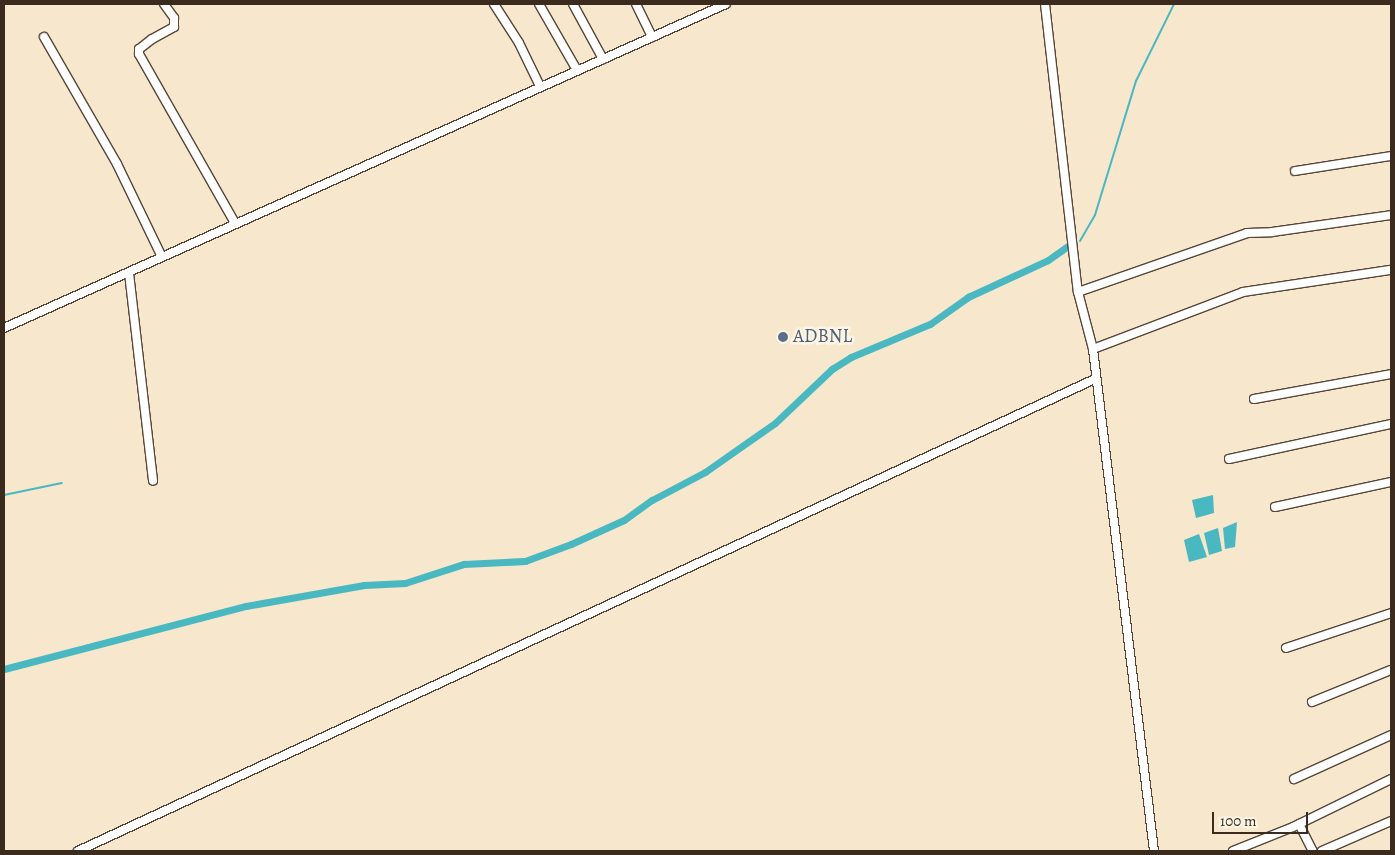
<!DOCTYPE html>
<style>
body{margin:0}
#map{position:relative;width:1395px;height:855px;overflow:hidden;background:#f6e7cd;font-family:Alegreya,serif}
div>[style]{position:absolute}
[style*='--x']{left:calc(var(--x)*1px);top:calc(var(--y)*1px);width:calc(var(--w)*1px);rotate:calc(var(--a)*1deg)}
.water>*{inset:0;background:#49b8c0}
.stream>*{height:2px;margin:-1px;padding:0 1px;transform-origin:1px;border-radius:1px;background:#49b8c0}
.canal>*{height:7px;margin:-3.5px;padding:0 3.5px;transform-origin:3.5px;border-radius:3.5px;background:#49b8c0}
.roads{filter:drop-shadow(1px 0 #574638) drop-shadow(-1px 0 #574638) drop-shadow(0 1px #574638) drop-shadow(0 -1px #574638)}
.street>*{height:8px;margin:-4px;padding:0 4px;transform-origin:4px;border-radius:4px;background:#fff}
.dots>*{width:14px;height:14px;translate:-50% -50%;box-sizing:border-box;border:2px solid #fcf5e5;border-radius:50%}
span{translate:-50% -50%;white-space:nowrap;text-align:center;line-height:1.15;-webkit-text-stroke:5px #fcf5e5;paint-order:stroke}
.service-label{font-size:19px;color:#4e5e75}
.left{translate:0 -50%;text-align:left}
.frame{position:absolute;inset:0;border:5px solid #3b2a1e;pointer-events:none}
.scale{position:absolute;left:1212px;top:812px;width:96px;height:22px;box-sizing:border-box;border:2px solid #3b2a1e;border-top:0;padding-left:6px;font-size:15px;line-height:18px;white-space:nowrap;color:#3b2a1e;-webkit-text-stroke:4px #fcf5e5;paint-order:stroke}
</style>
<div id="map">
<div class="water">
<i style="clip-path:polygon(1213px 495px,1214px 513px,1196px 518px,1192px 500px)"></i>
<i style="clip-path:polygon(1237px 522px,1235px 547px,1225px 549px,1223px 528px)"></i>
<i style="clip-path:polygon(1218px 528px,1222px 551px,1209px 555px,1204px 533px)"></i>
<i style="clip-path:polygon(1199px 534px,1207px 557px,1189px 562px,1184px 540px)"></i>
</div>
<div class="stream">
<i style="--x:1080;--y:241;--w:30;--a:-60"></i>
<i style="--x:1095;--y:215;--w:140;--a:-73"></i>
<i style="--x:1136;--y:81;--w:86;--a:-63.7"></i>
<i style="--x:4;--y:495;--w:59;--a:-11.7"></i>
</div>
<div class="canal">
<i style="--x:4;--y:669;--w:250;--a:-14.6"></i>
<i style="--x:246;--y:606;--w:120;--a:-10.1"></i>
<i style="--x:364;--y:585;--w:41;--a:-2.8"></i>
<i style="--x:405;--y:583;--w:62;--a:-17.9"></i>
<i style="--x:464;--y:564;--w:61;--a:-2.8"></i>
<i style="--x:525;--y:561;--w:49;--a:-20.3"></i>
<i style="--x:571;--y:544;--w:58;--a:-24.4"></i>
<i style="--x:624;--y:520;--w:34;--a:-36"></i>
<i style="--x:652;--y:500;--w:60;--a:-27.8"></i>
<i style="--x:705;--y:472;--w:85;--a:-35"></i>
<i style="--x:775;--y:423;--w:79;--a:-43.5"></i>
<i style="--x:832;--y:369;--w:22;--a:-32"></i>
<i style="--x:851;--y:357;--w:86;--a:-22.7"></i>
<i style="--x:930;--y:324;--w:47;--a:-35.4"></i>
<i style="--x:968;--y:297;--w:88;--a:-24.8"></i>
<i style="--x:1048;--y:260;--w:24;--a:-35"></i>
</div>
<div class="roads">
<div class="street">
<i style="--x:164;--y:4;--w:17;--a:54"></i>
<i style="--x:174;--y:18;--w:9;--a:90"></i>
<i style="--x:174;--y:27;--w:25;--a:151"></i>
<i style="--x:152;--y:39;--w:16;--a:142"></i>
<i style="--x:139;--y:49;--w:5;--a:90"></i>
<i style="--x:139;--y:54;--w:194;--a:60.4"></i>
<i style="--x:494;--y:4;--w:46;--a:57.3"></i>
<i style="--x:519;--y:43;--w:48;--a:64"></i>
<i style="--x:539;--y:4;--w:76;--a:60.1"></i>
<i style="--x:573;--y:4;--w:63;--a:61.4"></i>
<i style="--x:636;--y:4;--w:37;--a:64"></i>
<i style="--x:1045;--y:4;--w:290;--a:83.5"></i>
<i style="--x:1078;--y:292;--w:59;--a:75.3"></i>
<i style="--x:1093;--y:349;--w:506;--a:83.07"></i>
<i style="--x:44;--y:37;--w:146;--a:60.1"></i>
<i style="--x:117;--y:164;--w:103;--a:64.2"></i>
<i style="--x:1295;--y:171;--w:97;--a:-8.9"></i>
<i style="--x:129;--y:273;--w:209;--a:83.4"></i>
<i style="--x:1078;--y:292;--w:179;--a:-19.2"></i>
<i style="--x:1247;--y:233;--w:25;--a:-2"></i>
<i style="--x:1272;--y:232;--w:120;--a:-8.1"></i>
<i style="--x:4;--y:328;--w:791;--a:-24.17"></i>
<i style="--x:1093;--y:349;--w:160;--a:-20.8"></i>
<i style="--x:1243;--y:292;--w:150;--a:-8.5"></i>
<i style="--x:1254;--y:399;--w:139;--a:-10.3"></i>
<i style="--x:1229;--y:459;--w:166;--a:-12.2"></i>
<i style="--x:1275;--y:507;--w:119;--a:-12.2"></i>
<i style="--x:1286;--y:648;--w:111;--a:-18.4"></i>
<i style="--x:1312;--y:702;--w:85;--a:-22.1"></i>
<i style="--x:1294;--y:779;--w:107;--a:-24.4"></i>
<i style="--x:1299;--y:824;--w:30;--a:63"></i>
<i style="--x:78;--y:851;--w:1121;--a:-24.9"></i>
<i style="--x:1233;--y:851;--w:65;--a:-21.8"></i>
<i style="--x:1293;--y:827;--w:109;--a:-26.1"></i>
<i style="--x:1322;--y:851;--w:75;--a:-23.5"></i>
</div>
</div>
<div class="dots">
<i style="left:783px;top:337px;background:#5c6f8a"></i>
</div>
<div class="service-label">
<span class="left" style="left:793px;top:337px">ADBNL</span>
</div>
<div class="frame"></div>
<div class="scale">100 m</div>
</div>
